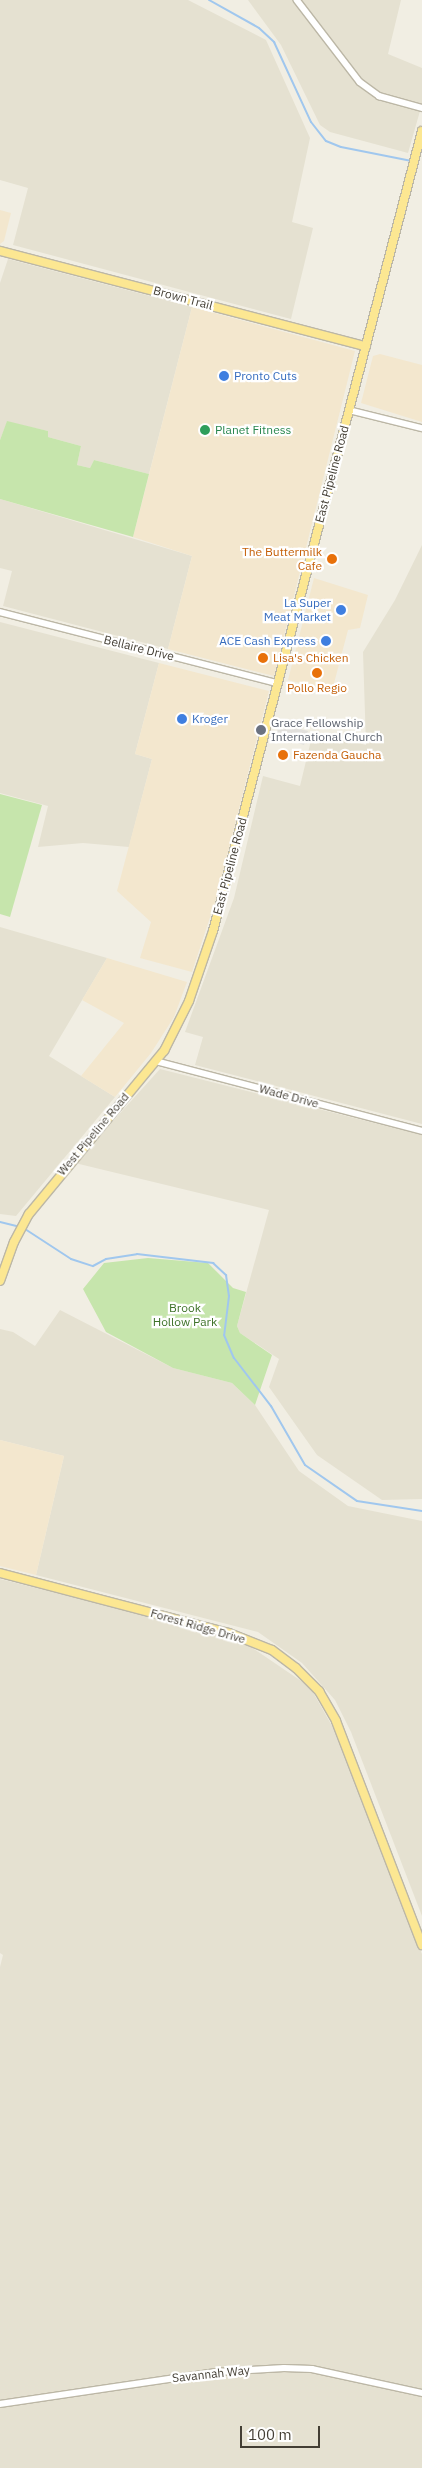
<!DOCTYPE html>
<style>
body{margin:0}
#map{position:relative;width:422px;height:2468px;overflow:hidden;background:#f1eee3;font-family:"IBM Plex Sans",sans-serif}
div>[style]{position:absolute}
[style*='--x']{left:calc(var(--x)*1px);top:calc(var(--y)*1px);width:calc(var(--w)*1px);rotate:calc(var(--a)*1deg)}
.residential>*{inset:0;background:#e5e1d1}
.commercial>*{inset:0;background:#f3e7ce}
.green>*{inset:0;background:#c6e5ac}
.parking>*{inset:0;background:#e2e0dc}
.stream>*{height:2px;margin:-1px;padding:0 1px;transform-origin:1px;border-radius:1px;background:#a0c7ee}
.roads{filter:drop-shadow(1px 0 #bcb7a6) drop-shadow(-1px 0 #bcb7a6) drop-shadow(0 1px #bcb7a6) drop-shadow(0 -1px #bcb7a6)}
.minor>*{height:5.5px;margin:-2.75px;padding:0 2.75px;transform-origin:2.75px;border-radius:2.75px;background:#fff}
.major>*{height:8px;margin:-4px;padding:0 4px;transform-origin:4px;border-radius:4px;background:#fce792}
.dots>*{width:14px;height:14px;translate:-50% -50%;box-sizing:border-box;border:2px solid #fff;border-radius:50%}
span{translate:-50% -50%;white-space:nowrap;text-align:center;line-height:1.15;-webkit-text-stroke:4.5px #fff;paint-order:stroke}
.street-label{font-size:12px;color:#433e34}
.shop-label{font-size:12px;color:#366cbe}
.left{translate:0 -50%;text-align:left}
.right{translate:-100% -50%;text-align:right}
.leisure-label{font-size:12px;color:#27864d}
.food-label{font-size:12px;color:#c56008}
.worship-label{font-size:12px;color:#5b616d}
.park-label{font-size:12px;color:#3e7229}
.scale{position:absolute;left:240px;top:2426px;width:80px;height:22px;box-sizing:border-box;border:2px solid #433e34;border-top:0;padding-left:6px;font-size:15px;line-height:18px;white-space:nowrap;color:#433e34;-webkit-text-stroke:4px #fff;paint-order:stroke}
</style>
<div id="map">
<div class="residential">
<i style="clip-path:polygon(0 0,188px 0,266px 40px,310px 138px,292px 222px,313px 228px,291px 319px,13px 245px,28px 188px,0 180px)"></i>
<i style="clip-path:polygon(248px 0,401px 0,388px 54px,422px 68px,422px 104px,408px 153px,330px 132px,320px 125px,281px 45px)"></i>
<i style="clip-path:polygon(8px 259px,192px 307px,149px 474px,94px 460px,90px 468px,77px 465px,81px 446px,48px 437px,48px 431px,7px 422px,0 440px,0 283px)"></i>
<i style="clip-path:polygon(0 499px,192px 556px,168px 649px,3px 606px,12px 571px,0 568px)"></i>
<i style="clip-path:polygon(422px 545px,422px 1124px,195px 1065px,203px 1037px,185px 1032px,234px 898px,263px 776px,300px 786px,313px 732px,366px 745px,363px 652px,395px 600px)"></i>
<i style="clip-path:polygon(0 622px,159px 663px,135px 754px,152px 759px,129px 847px,83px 843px,38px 847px,48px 806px,0 793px)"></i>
<i style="clip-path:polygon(0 927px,107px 958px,49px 1056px,115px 1097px,16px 1216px,0 1214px)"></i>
<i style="clip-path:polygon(160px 1069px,422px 1135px,422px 1499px,382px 1500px,317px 1455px,269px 1387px,279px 1359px,240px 1333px,237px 1326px,269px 1210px,75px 1163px)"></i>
<i style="clip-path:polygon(60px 1310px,173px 1368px,232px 1383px,255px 1405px,299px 1471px,348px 1506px,422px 1521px,422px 1916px,351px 1732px,335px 1700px,302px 1663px,258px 1632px,36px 1575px,64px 1456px,0 1440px,0 1329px,13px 1332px,35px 1346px)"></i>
<i style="clip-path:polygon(0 1579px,201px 1629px,245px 1643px,310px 1687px,340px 1740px,422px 1954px,422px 2468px,0 2468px,0 1967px,3px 1955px,0 1953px)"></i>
</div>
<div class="commercial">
<i style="clip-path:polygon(0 210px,11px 213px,4px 241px,0 244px)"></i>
<i style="clip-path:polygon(192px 307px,355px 351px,274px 676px,168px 649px,192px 556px,133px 537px)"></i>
<i style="clip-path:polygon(380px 354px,422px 365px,422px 422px,361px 403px,373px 356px)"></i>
<i style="clip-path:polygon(314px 578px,368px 595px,360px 628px,348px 630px,332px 691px,288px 680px)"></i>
<i style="clip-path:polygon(159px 663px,269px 691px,216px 899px,192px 972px,140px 958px,151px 922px,117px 891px,152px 759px,135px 754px)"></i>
<i style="clip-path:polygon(107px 958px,187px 982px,174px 1017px,151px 1053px,115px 1097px,81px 1076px,124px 1023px,82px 1000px)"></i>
<i style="clip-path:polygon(0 1440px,64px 1456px,36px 1575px,0 1566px)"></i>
</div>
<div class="green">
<i style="clip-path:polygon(7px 421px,48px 431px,48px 437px,81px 446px,77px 465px,90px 468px,94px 460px,149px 474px,133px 537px,0 499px,0 440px)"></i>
<i style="clip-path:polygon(0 794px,42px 805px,10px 917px,0 914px)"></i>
<i style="clip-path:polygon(148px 1258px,208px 1263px,233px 1288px,246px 1292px,237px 1326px,240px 1333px,272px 1355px,255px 1405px,232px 1383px,173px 1368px,106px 1332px,83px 1289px,104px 1263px)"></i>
</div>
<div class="parking">
<i style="clip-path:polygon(279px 724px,308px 731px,304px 745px,276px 736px)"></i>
</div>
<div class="stream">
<i style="--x:209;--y:0;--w:57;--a:29.2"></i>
<i style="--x:259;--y:28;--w:21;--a:43"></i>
<i style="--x:274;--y:42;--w:88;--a:65.2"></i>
<i style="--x:311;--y:122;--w:24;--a:52"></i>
<i style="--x:326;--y:141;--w:16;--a:22"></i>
<i style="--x:341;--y:147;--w:72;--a:11.2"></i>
<i style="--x:0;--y:1222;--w:21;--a:14"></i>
<i style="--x:25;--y:1229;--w:55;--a:33.1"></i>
<i style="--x:71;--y:1259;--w:23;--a:18"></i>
<i style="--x:93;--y:1266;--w:15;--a:-28"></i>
<i style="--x:106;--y:1259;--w:31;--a:-9"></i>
<i style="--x:137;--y:1254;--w:77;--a:6.8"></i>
<i style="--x:213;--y:1263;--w:18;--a:43"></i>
<i style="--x:226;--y:1275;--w:21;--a:82"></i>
<i style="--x:229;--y:1296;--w:39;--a:97"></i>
<i style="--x:224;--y:1335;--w:25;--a:67"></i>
<i style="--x:234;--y:1358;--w:61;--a:52.4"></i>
<i style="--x:271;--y:1406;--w:68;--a:60"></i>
<i style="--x:305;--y:1465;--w:63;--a:34.7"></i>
<i style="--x:357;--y:1501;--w:66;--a:8.7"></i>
</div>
<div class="roads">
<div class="minor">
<i style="--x:297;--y:0;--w:103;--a:52.5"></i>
<i style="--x:360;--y:82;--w:24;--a:36"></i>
<i style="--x:379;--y:96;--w:45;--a:15.6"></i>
<i style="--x:349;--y:410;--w:75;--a:13.9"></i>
<i style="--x:0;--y:612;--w:286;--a:14.4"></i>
<i style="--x:156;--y:1061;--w:275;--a:14.7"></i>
<i style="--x:0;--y:2404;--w:218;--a:-8.4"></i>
<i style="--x:216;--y:2372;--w:68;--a:-3.4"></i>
<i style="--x:284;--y:2368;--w:28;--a:2"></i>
<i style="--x:312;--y:2369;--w:113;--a:12.3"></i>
</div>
<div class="major">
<i style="--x:0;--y:251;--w:378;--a:14.6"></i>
<i style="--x:0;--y:1281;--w:41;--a:-70.3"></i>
<i style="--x:14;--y:1242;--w:32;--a:-62"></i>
<i style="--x:29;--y:1214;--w:212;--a:-50.4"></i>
<i style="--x:164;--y:1051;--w:56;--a:-63.4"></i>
<i style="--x:189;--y:1001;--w:74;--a:-71.1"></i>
<i style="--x:213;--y:931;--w:827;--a:-75.36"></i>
<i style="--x:0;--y:1573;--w:237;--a:14.7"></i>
<i style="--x:229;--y:1633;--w:46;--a:21.6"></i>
<i style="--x:272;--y:1650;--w:30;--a:37"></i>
<i style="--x:296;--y:1668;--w:33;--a:45"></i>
<i style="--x:319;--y:1691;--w:34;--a:60"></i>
<i style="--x:336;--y:1721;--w:240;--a:69"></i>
</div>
</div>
<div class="dots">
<i style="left:224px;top:376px;background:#3f7fe0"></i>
<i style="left:205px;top:430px;background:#2e9e5b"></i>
<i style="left:332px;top:559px;background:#e8710a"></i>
<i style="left:341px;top:610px;background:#3f7fe0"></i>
<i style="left:326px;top:641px;background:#3f7fe0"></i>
<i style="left:263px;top:658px;background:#e8710a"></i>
<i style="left:317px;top:673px;background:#e8710a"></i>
<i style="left:182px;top:719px;background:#3f7fe0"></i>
<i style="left:261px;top:730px;background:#6b7280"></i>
<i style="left:283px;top:755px;background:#e8710a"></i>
</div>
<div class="street-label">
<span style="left:183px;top:298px;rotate:15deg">Brown Trail</span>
<span style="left:332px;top:474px;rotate:-75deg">East Pipeline Road</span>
<span style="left:139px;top:648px;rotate:14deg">Bellaire Drive</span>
<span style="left:230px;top:866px;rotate:-75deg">East Pipeline Road</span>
<span style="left:289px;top:1096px;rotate:15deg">Wade Drive</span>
<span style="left:93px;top:1134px;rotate:-50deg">West Pipeline Road</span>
<span style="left:198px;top:1626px;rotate:16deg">Forest Ridge Drive</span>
<span style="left:211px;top:2374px;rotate:-6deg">Savannah Way</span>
</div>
<div class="shop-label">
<span class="left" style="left:234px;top:376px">Pronto Cuts</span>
<span class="right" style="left:331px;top:610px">La Super<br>Meat Market</span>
<span class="right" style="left:316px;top:641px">ACE Cash Express</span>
<span class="left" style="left:192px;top:719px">Kroger</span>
</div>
<div class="leisure-label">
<span class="left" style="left:215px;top:430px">Planet Fitness</span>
</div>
<div class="food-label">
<span class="right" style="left:322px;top:559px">The Buttermilk<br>Cafe</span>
<span class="left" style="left:273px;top:658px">Lisa's Chicken</span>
<span style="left:317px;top:688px">Pollo Regio</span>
<span class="left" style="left:293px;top:755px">Fazenda Gaucha</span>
</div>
<div class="worship-label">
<span class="left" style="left:271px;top:730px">Grace Fellowship<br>International Church</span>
</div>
<div class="park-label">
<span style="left:185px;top:1315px">Brook<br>Hollow Park</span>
</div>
<div class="scale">100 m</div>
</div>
